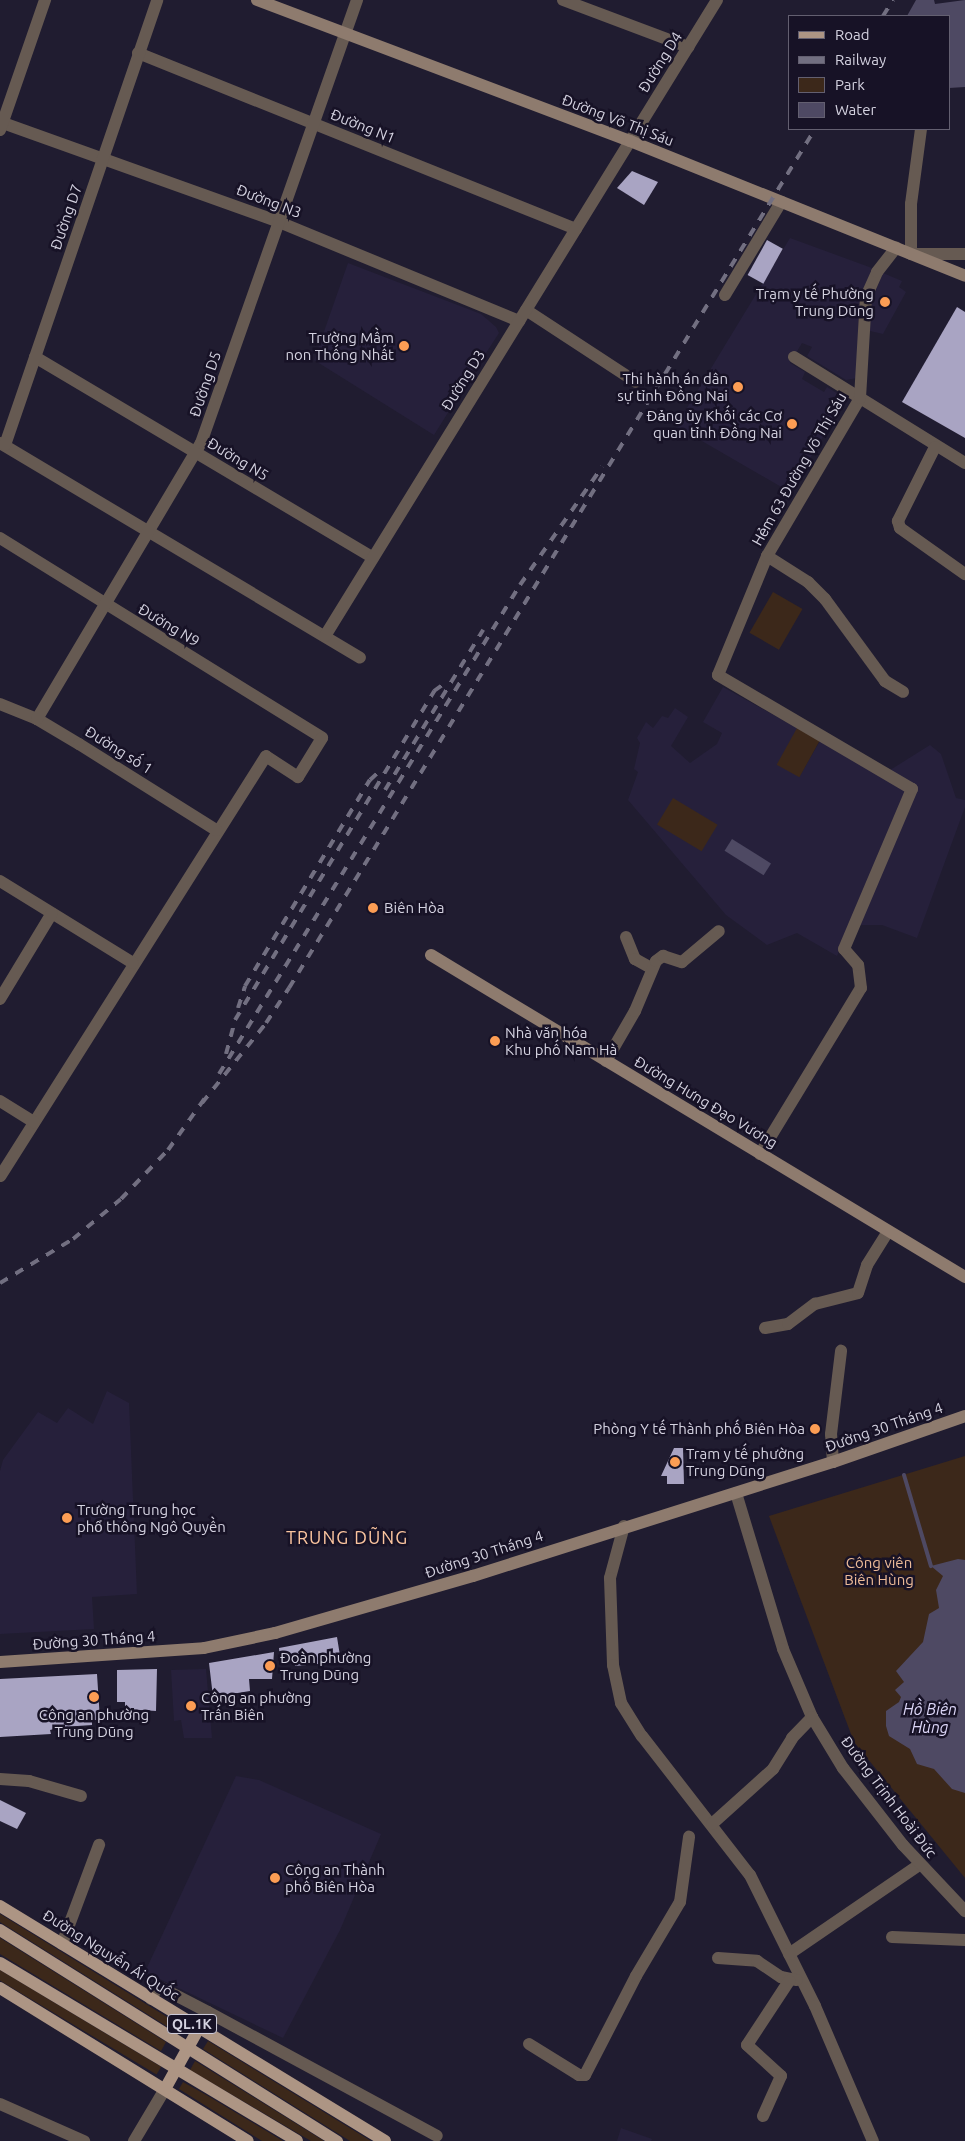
<!DOCTYPE html>
<meta charset="utf-8">
<style>
body{margin:0}
#map{position:relative;width:965px;height:2141px;overflow:hidden;background:#201c30;font-family:Ubuntu,sans-serif}
div>[style]{position:absolute}
[style*='--x']{left:calc(var(--x)*1px);top:calc(var(--y)*1px);width:calc(var(--w)*1px);rotate:calc(var(--a)*1deg)}
.built>*{inset:0;background:#26203b}
.green>*{inset:0;background:#3c281a;transform-origin:0 0}
.water>*{inset:0;background:#4e4963;transform-origin:0 0}
.stream>*{height:4px;margin:-2px;padding:0 2px;transform-origin:2px;border-radius:2px;background:#4e4963}
.building>*{inset:0;background:#a9a4c3;transform-origin:0 0}
.minor>*{height:12px;margin:-6px;padding:0 6px;transform-origin:6px;border-radius:6px;background:#665a52}
.tertiary>*{height:12px;margin:-6px;padding:0 6px;transform-origin:6px;border-radius:6px;background:#665a52}
.secondary>*{height:12px;margin:-6px;padding:0 6px;transform-origin:6px;border-radius:6px;background:#8e7b6e}
.primary>*{height:12px;margin:-6px;padding:0 6px;transform-origin:6px;border-radius:6px;background:#ad9584}
.rail>*{height:4px;margin-top:-2px;transform-origin:0;background:repeating-linear-gradient(90deg,#726f81 0 9px,transparent 0 18px)}
.dots>*{width:14px;height:14px;translate:-50% -50%;box-sizing:border-box;border:2px solid #171226;border-radius:50%}
span{translate:-50% -50%;white-space:nowrap;text-align:center;line-height:1.15;-webkit-text-stroke:5px #171226;paint-order:stroke}
.shield-label span{padding:1px 4px;background:#171226;border:1px solid;border-radius:4px;-webkit-text-stroke-width:0}
.shield-label{font-size:14px;color:#d4d2e0;font-weight:700}
.street-label{font-size:15px;color:#d4d2e0}
.poi-label{font-size:15px;color:#d4d2e0}
.right{translate:-100% -50%;text-align:right}
.left{translate:0 -50%;text-align:left}
.park-label{font-size:15px;color:#edbb98}
.water-label{font-size:16px;color:#dcd6f7;font-style:italic}
.quarter-label{font-size:18px;color:#fbc59f;letter-spacing:1px}
.legend{position:absolute;left:788px;top:15px;width:162px;height:115px;box-sizing:border-box;background:#171226;border:1px solid #635f70;margin:0;padding:6px 9px;list-style:none;font-size:15px;color:#d4d2e0}
.legend li{display:flex;align-items:center;gap:10px;height:25px}
.legend b{width:25px;border:1px solid #635f70}
</style>
<div id="map">
<div class="built">
<i style="clip-path:polygon(790px 238px,872px 268px,859px 312px,857px 378px,846px 380px,807px 356px,812px 347px,802px 343px,790px 363px,805px 372px,802px 379px,824px 392px,827px 387px,838px 394px,840px 408px,790px 492px,676px 426px)"></i>
<i style="clip-path:polygon(348px 263px,481px 314px,496px 327px,499px 333px,475px 370px,466px 370px,452px 393px,454px 403px,434px 435px,314px 360px)"></i>
<i style="clip-path:polygon(883px 273px,902px 281px,899px 287px,906px 292px,883px 334px,866px 330px,866px 314px)"></i>
<i style="clip-path:polygon(723px 687px,797px 728px,799px 777px,820px 741px,908px 791px,837px 956px,797px 933px,767px 945px,726px 915px,628px 800px,638px 772px,634px 769px,640px 743px,637px 738px,646px 722px,653px 728px,662px 716px,668px 718px,675px 708px,688px 717px,671px 746px,690px 763px,717px 744px,722px 733px,703px 722px)"></i>
<i style="clip-path:polygon(930px 745px,941px 754px,956px 798px,965px 800px,965px 807px,917px 938px,882px 925px,858px 925px,914px 790px,887px 772px)"></i>
<i style="clip-path:polygon(107px 1391px,129px 1403px,137px 1594px,92px 1597px,94px 1629px,0 1634px,0 1471px,3px 1460px,38px 1412px,57px 1423px,68px 1408px,93px 1424px)"></i>
<i style="clip-path:polygon(206px 1669px,212px 1738px,184px 1738px,181px 1720px,174px 1721px,171px 1670px)"></i>
<i style="clip-path:polygon(236px 1776px,259px 1780px,381px 1834px,340px 1930px,283px 2038px,145px 1972px)"></i>
<i style="clip-path:polygon(621px 2128px,652px 2139px,651px 2141px,617px 2141px)"></i>
</div>
<div class="green">
<i style="left:773px;top:592px;width:34px;height:47px;rotate:30deg"></i>
<i style="left:797px;top:728px;width:26px;height:42px;rotate:29deg"></i>
<i style="left:673px;top:798px;width:52px;height:31px;rotate:31deg"></i>
<i style="clip-path:polygon(965px 1456px,965px 1878px,854px 1742px,769px 1516px)"></i>
<i style="clip-path:polygon(0 1914px,180px 2025px,178px 2029px,176px 2032px,0 1922px)"></i>
<i style="clip-path:polygon(0 1938px,166px 2042px,161px 2051px,0 1954px)"></i>
<i style="left:0;top:1970px;width:188px;height:9px;rotate:31deg"></i>
<i style="clip-path:polygon(208px 2041px,371px 2141px,350px 2141px,203px 2049px)"></i>
<i style="clip-path:polygon(195px 2061px,324px 2141px,311px 2141px,190px 2070px)"></i>
<i style="clip-path:polygon(183px 2082px,208px 2096px,283px 2141px,262px 2141px,179px 2089px)"></i>
</div>
<div class="water">
<i style="clip-path:polygon(916px 0,934px 0,935px 4px,965px 0,965px 87px,949px 88px,949px 16px,907px 16px)"></i>
<i style="left:732px;top:839px;width:46px;height:14px;rotate:32deg"></i>
<i style="clip-path:polygon(958px 1559px,965px 1560px,965px 1793px,952px 1789px,934px 1769px,917px 1764px,910px 1749px,889px 1736px,886px 1726px,886px 1711px,899px 1702px,901px 1697px,895px 1690px,904px 1682px,896px 1671px,923px 1642px,929px 1614px,939px 1608px,936px 1590px,943px 1576px,931px 1566px)"></i>
</div>
<div class="stream">
<i style="--x:904;--y:1475;--w:95;--a:73.5"></i>
</div>
<div class="building">
<i style="clip-path:polygon(632px 171px,658px 182px,644px 205px,617px 188px)"></i>
<i style="left:767px;top:240px;width:18px;height:40px;rotate:29deg"></i>
<i style="clip-path:polygon(957px 307px,965px 312px,965px 438px,902px 402px)"></i>
<i style="clip-path:polygon(674px 1448px,683px 1448px,684px 1484px,667px 1484px,667px 1476px,661px 1476px)"></i>
<i style="clip-path:polygon(337px 1637px,341px 1662px,295px 1666px,294px 1657px,280px 1659px,279px 1648px)"></i>
<i style="clip-path:polygon(274px 1652px,272px 1679px,249px 1679px,250px 1691px,213px 1697px,209px 1663px)"></i>
<i style="clip-path:polygon(157px 1669px,156px 1711px,125px 1709px,125px 1702px,117px 1702px,117px 1670px)"></i>
<i style="clip-path:polygon(97px 1674px,100px 1720px,92px 1720px,92px 1725px,63px 1727px,50px 1730px,51px 1734px,0 1737px,0 1679px)"></i>
<i style="clip-path:polygon(0 1800px,26px 1813px,17px 1829px,0 1821px)"></i>
</div>
<div class="minor">
<i style="--x:563;--y:0;--w:134;--a:20.6"></i>
<i style="--x:138;--y:53;--w:472;--a:21.9"></i>
<i style="--x:3;--y:123;--w:293;--a:19.7"></i>
<i style="--x:279;--y:222;--w:260;--a:22.4"></i>
<i style="--x:921;--y:129;--w:76;--a:97.6"></i>
<i style="--x:911;--y:204;--w:50;--a:90"></i>
<i style="--x:911;--y:254;--w:54;--a:0"></i>
<i style="--x:0;--y:130;--w:138;--a:-70.9"></i>
<i style="--x:725;--y:295;--w:109;--a:-58.9"></i>
<i style="--x:526;--y:310;--w:131;--a:33.2"></i>
<i style="--x:35;--y:357;--w:393;--a:30.7"></i>
<i style="--x:794;--y:357;--w:201;--a:31.8"></i>
<i style="--x:0;--y:443;--w:419;--a:30.8"></i>
<i style="--x:5;--y:445;--w:470;--a:-71.1"></i>
<i style="--x:935;--y:447;--w:83;--a:116.6"></i>
<i style="--x:898;--y:521;--w:7;--a:74"></i>
<i style="--x:900;--y:528;--w:80;--a:35.3"></i>
<i style="--x:0;--y:538;--w:379;--a:31.8"></i>
<i style="--x:322;--y:738;--w:46;--a:121.6"></i>
<i style="--x:298;--y:777;--w:38;--a:-147"></i>
<i style="--x:266;--y:756;--w:497;--a:122.3"></i>
<i style="--x:767;--y:556;--w:49;--a:32.4"></i>
<i style="--x:808;--y:582;--w:24;--a:45"></i>
<i style="--x:825;--y:599;--w:102;--a:53.8"></i>
<i style="--x:885;--y:681;--w:21;--a:31"></i>
<i style="--x:325;--y:636;--w:747;--a:-58.35"></i>
<i style="--x:0;--y:704;--w:40;--a:22"></i>
<i style="--x:37;--y:719;--w:49;--a:30.8"></i>
<i style="--x:79;--y:744;--w:162;--a:32.1"></i>
<i style="--x:37;--y:719;--w:321;--a:-59.3"></i>
<i style="--x:201;--y:443;--w:470;--a:-70.6"></i>
<i style="--x:0;--y:881;--w:156;--a:31.7"></i>
<i style="--x:626;--y:937;--w:24;--a:68"></i>
<i style="--x:635;--y:959;--w:18;--a:29"></i>
<i style="--x:0;--y:999;--w:100;--a:-58.8"></i>
<i style="--x:606;--y:1061;--w:58;--a:-59.9"></i>
<i style="--x:635;--y:1011;--w:54;--a:-67.2"></i>
<i style="--x:656;--y:961;--w:9;--a:-36"></i>
<i style="--x:663;--y:956;--w:20;--a:18"></i>
<i style="--x:682;--y:962;--w:48;--a:-40"></i>
<i style="--x:0;--y:1101;--w:40;--a:32"></i>
<i style="--x:760;--y:1154;--w:194;--a:-58.7"></i>
<i style="--x:861;--y:988;--w:23;--a:-97"></i>
<i style="--x:858;--y:965;--w:21;--a:-131"></i>
<i style="--x:844;--y:949;--w:174;--a:-67"></i>
<i style="--x:912;--y:789;--w:225;--a:-149.6"></i>
<i style="--x:718;--y:675;--w:129;--a:-67.6"></i>
<i style="--x:767;--y:556;--w:183;--a:-59.5"></i>
<i style="--x:860;--y:398;--w:101;--a:-86.6"></i>
<i style="--x:866;--y:297;--w:27;--a:-66"></i>
<i style="--x:877;--y:272;--w:31;--a:-52"></i>
<i style="--x:765;--y:1328;--w:23;--a:-10"></i>
<i style="--x:788;--y:1324;--w:34;--a:-37"></i>
<i style="--x:815;--y:1304;--w:44;--a:-14.3"></i>
<i style="--x:858;--y:1293;--w:29;--a:-72"></i>
<i style="--x:867;--y:1265;--w:40;--a:-58"></i>
<i style="--x:833;--y:1462;--w:28;--a:-94"></i>
<i style="--x:831;--y:1434;--w:84;--a:-83.1"></i>
<i style="--x:624;--y:1526;--w:54;--a:105.1"></i>
<i style="--x:610;--y:1578;--w:87;--a:88"></i>
<i style="--x:613;--y:1665;--w:39;--a:78"></i>
<i style="--x:621;--y:1703;--w:39;--a:58"></i>
<i style="--x:642;--y:1736;--w:176;--a:52.2"></i>
<i style="--x:750;--y:1875;--w:146;--a:63.6"></i>
<i style="--x:815;--y:2006;--w:147;--a:66.8"></i>
<i style="--x:0;--y:1779;--w:29;--a:4"></i>
<i style="--x:29;--y:1781;--w:54;--a:16.1"></i>
<i style="--x:712;--y:1824;--w:82;--a:-42"></i>
<i style="--x:773;--y:1769;--w:36;--a:-58"></i>
<i style="--x:792;--y:1738;--w:29;--a:-46"></i>
<i style="--x:892;--y:1937;--w:73;--a:2.4"></i>
<i style="--x:62;--y:1944;--w:106;--a:-69.5"></i>
<i style="--x:789;--y:1954;--w:158;--a:-34.4"></i>
<i style="--x:718;--y:1958;--w:39;--a:4"></i>
<i style="--x:757;--y:1961;--w:29;--a:34"></i>
<i style="--x:781;--y:1977;--w:16;--a:11"></i>
<i style="--x:151;--y:1999;--w:15;--a:-62"></i>
<i style="--x:158;--y:1986;--w:56;--a:27.5"></i>
<i style="--x:199;--y:2028;--w:18;--a:-61"></i>
<i style="--x:208;--y:2012;--w:260;--a:28.4"></i>
<i style="--x:529;--y:2044;--w:59;--a:31.8"></i>
<i style="--x:579;--y:2075;--w:6;--a:0"></i>
<i style="--x:585;--y:2075;--w:111;--a:-62.7"></i>
<i style="--x:636;--y:1976;--w:86;--a:-59.3"></i>
<i style="--x:680;--y:1902;--w:66;--a:-82.1"></i>
<i style="--x:0;--y:2104;--w:92;--a:23.8"></i>
<i style="--x:763;--y:2116;--w:44;--a:-65.8"></i>
<i style="--x:781;--y:2076;--w:46;--a:-137.6"></i>
<i style="--x:747;--y:2045;--w:77;--a:-56.7"></i>
<i style="--x:134;--y:2141;--w:61;--a:-59.2"></i>
</div>
<div class="tertiary">
<i style="--x:736;--y:1493;--w:163;--a:73.2"></i>
<i style="--x:783;--y:1649;--w:74;--a:66.9"></i>
<i style="--x:812;--y:1717;--w:60;--a:58.7"></i>
<i style="--x:843;--y:1768;--w:98;--a:52.1"></i>
<i style="--x:903;--y:1845;--w:91;--a:46.8"></i>
</div>
<div class="secondary">
<i style="--x:257;--y:0;--w:399;--a:20.7"></i>
<i style="--x:630;--y:141;--w:361;--a:21.9"></i>
<i style="--x:431;--y:955;--w:624;--a:31.09"></i>
<i style="--x:0;--y:1662;--w:204;--a:-3.9"></i>
<i style="--x:204;--y:1648;--w:73;--a:-11.9"></i>
<i style="--x:275;--y:1633;--w:206;--a:-16.1"></i>
<i style="--x:473;--y:1576;--w:378;--a:-17.6"></i>
<i style="--x:833;--y:1462;--w:140;--a:-19.2"></i>
</div>
<div class="primary">
<i style="--x:0;--y:1906;--w:451;--a:31.4"></i>
<i style="--x:0;--y:1930;--w:398;--a:32.1"></i>
<i style="--x:0;--y:1963;--w:346;--a:30.9"></i>
<i style="--x:0;--y:1988;--w:291;--a:31.7"></i>
<i style="--x:165;--y:2089;--w:70;--a:-60.9"></i>
</div>
<div class="rail">
<i style="--x:883;--y:16;--w:19;--a:-58"></i>
<i style="--x:385;--y:790;--w:188;--a:-58.5"></i>
<i style="--x:238;--y:1008;--w:23;--a:-72"></i>
<i style="--x:245;--y:986;--w:241;--a:-58.8"></i>
<i style="--x:370;--y:780;--w:16;--a:-43"></i>
<i style="--x:226;--y:1054;--w:35;--a:-75"></i>
<i style="--x:235;--y:1020;--w:385;--a:-58.8"></i>
<i style="--x:434;--y:691;--w:17;--a:-36"></i>
<i style="--x:219;--y:1074;--w:574;--a:-58.39"></i>
<i style="--x:520;--y:585;--w:144;--a:-55.2"></i>
<i style="--x:202;--y:1103;--w:102;--a:-51.3"></i>
<i style="--x:266;--y:1023;--w:42;--a:-56.7"></i>
<i style="--x:289;--y:988;--w:1007;--a:-58.52"></i>
<i style="--x:0;--y:1283;--w:85;--a:-31.1"></i>
<i style="--x:73;--y:1239;--w:62;--a:-39.8"></i>
<i style="--x:121;--y:1199;--w:68;--a:-46.2"></i>
<i style="--x:168;--y:1150;--w:64;--a:-54.6"></i>
</div>
<div class="dots">
<i style="left:885px;top:302px;background:#fc9d54"></i>
<i style="left:404px;top:346px;background:#fc9d54"></i>
<i style="left:738px;top:387px;background:#fc9d54"></i>
<i style="left:792px;top:424px;background:#fc9d54"></i>
<i style="left:373px;top:908px;background:#fc9d54"></i>
<i style="left:495px;top:1041px;background:#fc9d54"></i>
<i style="left:815px;top:1429px;background:#fc9d54"></i>
<i style="left:675px;top:1462px;background:#fc9d54"></i>
<i style="left:67px;top:1518px;background:#fc9d54"></i>
<i style="left:270px;top:1666px;background:#fc9d54"></i>
<i style="left:94px;top:1697px;background:#fc9d54"></i>
<i style="left:191px;top:1706px;background:#fc9d54"></i>
<i style="left:275px;top:1878px;background:#fc9d54"></i>
</div>
<div class="shield-label">
<span style="left:192px;top:2024px">QL.1K</span>
</div>
<div class="street-label">
<span style="left:660px;top:62px;rotate:-58deg">Đường D4</span>
<span style="left:618px;top:120px;rotate:21deg">Đường Võ Thị Sáu</span>
<span style="left:363px;top:126px;rotate:22deg">Đường N1</span>
<span style="left:269px;top:201px;rotate:21deg">Đường N3</span>
<span style="left:66px;top:217px;rotate:-71deg">Đường D7</span>
<span style="left:463px;top:380px;rotate:-58deg">Đường D3</span>
<span style="left:205px;top:384px;rotate:-71deg">Đường D5</span>
<span style="left:238px;top:459px;rotate:31deg">Đường N5</span>
<span style="left:799px;top:469px;rotate:-60deg">Hẻm 63 Đường Võ Thị Sáu</span>
<span style="left:169px;top:625px;rotate:31deg">Đường N9</span>
<span style="left:119px;top:750px;rotate:32deg">Đường số 1</span>
<span style="left:706px;top:1102px;rotate:31deg">Đường Hưng Đạo Vương</span>
<span style="left:884px;top:1427px;rotate:-19deg">Đường 30 Tháng 4</span>
<span style="left:484px;top:1554px;rotate:-18deg">Đường 30 Tháng 4</span>
<span style="left:94px;top:1640px;rotate:-4deg">Đường 30 Tháng 4</span>
<span style="left:889px;top:1797px;rotate:53deg">Đường Trịnh Hoài Đức</span>
<span style="left:111px;top:1955px;rotate:32deg">Đường Nguyễn Ái Quốc</span>
</div>
<div class="poi-label">
<span class="right" style="left:874px;top:302px">Trạm y tế Phường<br>Trung Dũng</span>
<span class="right" style="left:394px;top:346px">Trường Mầm<br>non Thống Nhất</span>
<span class="right" style="left:728px;top:387px">Thi hành án dân<br>sự tỉnh Đồng Nai</span>
<span class="right" style="left:782px;top:424px">Đảng ủy Khối các Cơ<br>quan tỉnh Đồng Nai</span>
<span class="left" style="left:384px;top:908px">Biên Hòa</span>
<span class="left" style="left:505px;top:1041px">Nhà văn hóa<br>Khu phố Nam Hà</span>
<span class="right" style="left:805px;top:1429px">Phòng Y tế Thành phố Biên Hòa</span>
<span class="left" style="left:686px;top:1462px">Trạm y tế phường<br>Trung Dũng</span>
<span class="left" style="left:77px;top:1518px">Trường Trung học<br>phổ thông Ngô Quyền</span>
<span class="left" style="left:280px;top:1666px">Đoàn phường<br>Trung Dũng</span>
<span class="left" style="left:201px;top:1706px">Công an phường<br>Trấn Biên</span>
<span style="left:94px;top:1723px">Công an phường<br>Trung Dũng</span>
<span class="left" style="left:285px;top:1878px">Công an Thành<br>phố Biên Hòa</span>
</div>
<div class="park-label">
<span style="left:879px;top:1571px">Công viên<br>Biên Hùng</span>
</div>
<div class="water-label">
<span style="left:930px;top:1718px">Hồ Biên<br>Hùng</span>
</div>
<div class="quarter-label">
<span style="left:347px;top:1537px">TRUNG DŨNG</span>
</div>
<ul class="legend">
<li><b style="height:6px;background:#ad9584"></b>Road</li>
<li><b style="height:6px;background:#726f81"></b>Railway</li>
<li><b style="height:14px;background:#3c281a"></b>Park</li>
<li><b style="height:14px;background:#4e4963"></b>Water</li>
</ul>
</div>
